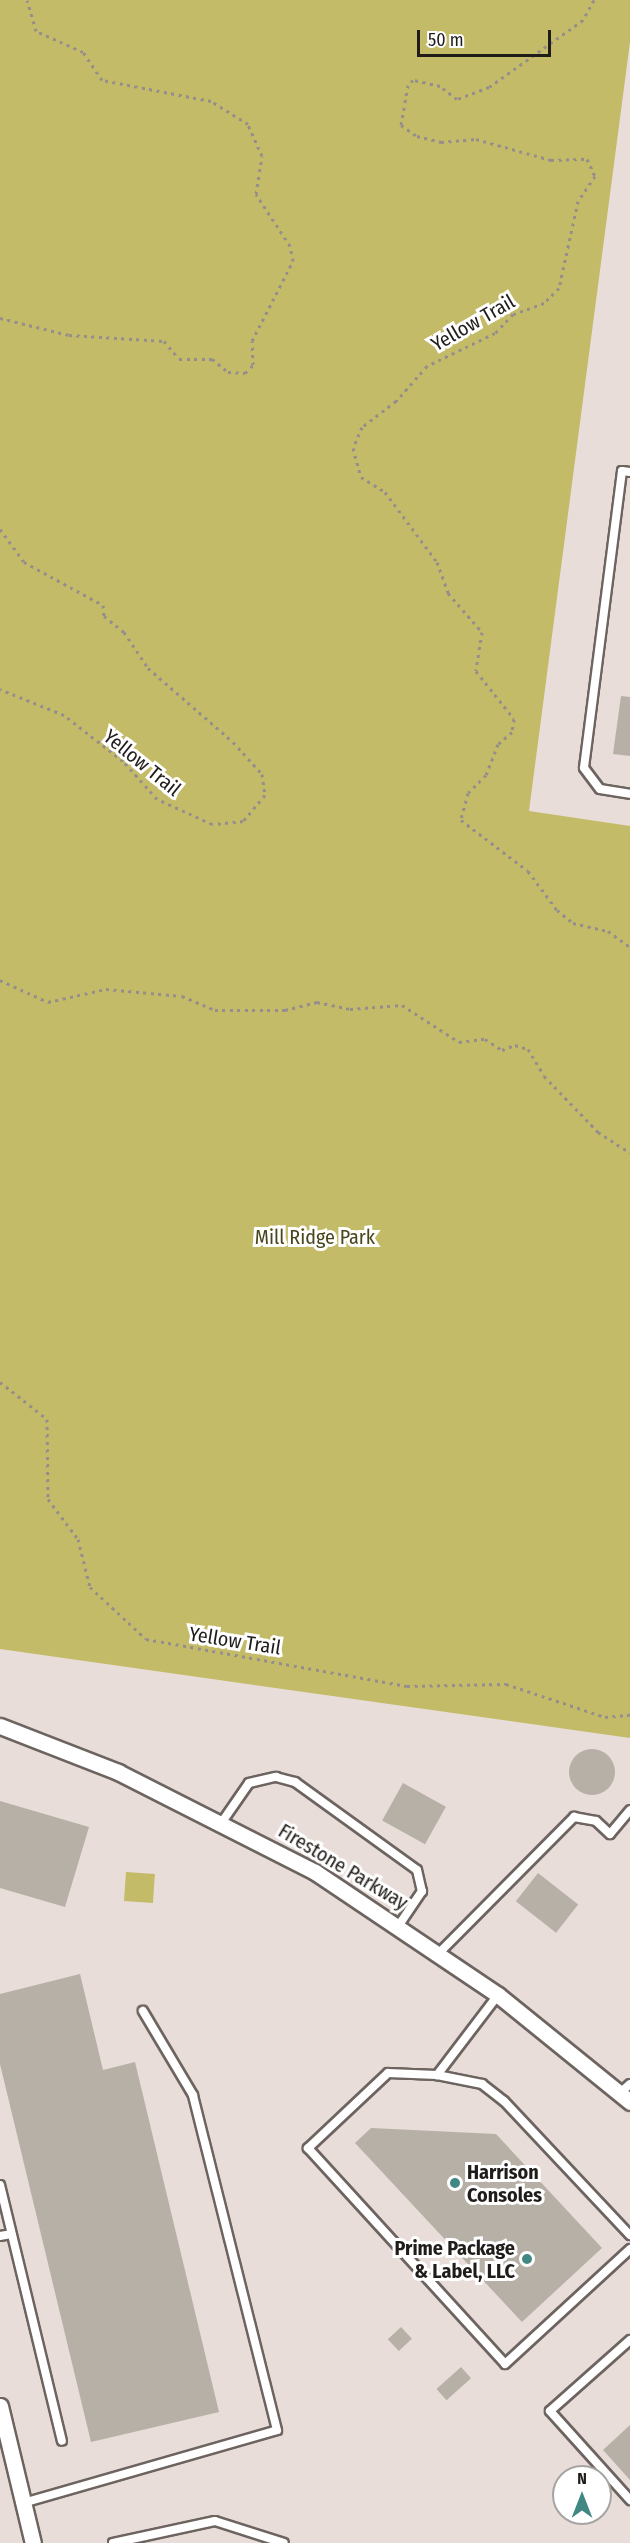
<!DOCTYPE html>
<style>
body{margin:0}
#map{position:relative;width:630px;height:2543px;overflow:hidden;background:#e8ddd9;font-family:"Fira Sans Condensed",sans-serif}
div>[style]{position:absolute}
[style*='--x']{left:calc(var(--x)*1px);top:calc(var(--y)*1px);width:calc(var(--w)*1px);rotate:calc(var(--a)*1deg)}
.green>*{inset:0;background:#c4bb69;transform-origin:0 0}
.building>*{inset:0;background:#b6b0a7;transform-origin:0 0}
.round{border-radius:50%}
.path>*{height:3px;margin-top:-1.5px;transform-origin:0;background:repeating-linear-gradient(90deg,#968e8b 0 3px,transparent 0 7.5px)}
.roads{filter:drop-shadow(2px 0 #6d6460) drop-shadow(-2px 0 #6d6460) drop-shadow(0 2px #6d6460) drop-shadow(0 -2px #6d6460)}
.service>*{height:8px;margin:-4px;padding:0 4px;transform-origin:4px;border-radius:4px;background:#fff}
.minor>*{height:15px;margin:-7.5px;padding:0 7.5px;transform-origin:7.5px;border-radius:7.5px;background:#fff}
.dots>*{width:16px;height:16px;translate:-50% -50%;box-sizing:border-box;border:3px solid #fff;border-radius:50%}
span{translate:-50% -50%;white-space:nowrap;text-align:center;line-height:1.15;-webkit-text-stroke:6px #fff;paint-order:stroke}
.street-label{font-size:20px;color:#201c1a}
.park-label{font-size:20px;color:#49451c}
.poi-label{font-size:20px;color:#201c1a;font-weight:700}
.left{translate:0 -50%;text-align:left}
.right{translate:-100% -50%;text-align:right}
.north{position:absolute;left:552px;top:2465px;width:60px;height:60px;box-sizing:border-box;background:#fff;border:2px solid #a6a4a3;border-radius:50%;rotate:0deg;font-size:16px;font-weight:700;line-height:24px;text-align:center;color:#201c1a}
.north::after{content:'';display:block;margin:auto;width:21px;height:27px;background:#418885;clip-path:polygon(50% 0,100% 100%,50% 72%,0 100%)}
.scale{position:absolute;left:417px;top:30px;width:134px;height:27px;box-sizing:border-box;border:3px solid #201c1a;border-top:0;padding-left:8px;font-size:18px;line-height:21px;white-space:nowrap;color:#201c1a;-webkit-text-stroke:4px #fff;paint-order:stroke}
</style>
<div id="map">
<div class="green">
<i style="clip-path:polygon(0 0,630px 0,630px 42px,529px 811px,630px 826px,630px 1738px,0 1649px)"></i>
<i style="left:126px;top:1872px;width:29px;height:29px;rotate:4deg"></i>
</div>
<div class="building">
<i style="clip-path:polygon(621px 696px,630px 697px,630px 756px,613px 754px)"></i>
<i class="round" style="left:569px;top:1749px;width:46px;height:46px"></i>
<i style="left:403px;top:1783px;width:49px;height:43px;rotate:29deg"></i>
<i style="clip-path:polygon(0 1801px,89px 1827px,65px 1907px,0 1888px)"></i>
<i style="left:538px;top:1873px;width:51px;height:36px;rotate:38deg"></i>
<i style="clip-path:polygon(80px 1974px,103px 2070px,135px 2062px,219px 2412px,91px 2442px,0 2064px,0 1994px)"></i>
<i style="clip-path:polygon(371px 2128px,496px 2134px,602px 2248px,522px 2322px,355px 2143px)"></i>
<i style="left:401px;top:2327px;width:16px;height:18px;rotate:47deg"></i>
<i style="left:461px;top:2367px;width:15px;height:33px;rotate:48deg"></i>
<i style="clip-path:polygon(630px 2425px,630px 2480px,603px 2450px)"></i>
</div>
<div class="path">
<i style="--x:594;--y:0;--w:23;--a:119"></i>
<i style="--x:583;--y:20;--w:115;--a:144.5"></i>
<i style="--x:489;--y:87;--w:34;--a:159"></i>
<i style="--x:457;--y:99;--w:21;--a:-143"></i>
<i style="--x:440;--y:86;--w:28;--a:-167"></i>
<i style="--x:413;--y:80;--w:7;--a:135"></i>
<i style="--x:408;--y:85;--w:41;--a:99.9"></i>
<i style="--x:401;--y:125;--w:19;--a:35"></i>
<i style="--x:417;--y:136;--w:25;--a:14"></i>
<i style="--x:441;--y:142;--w:35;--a:-5"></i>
<i style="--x:476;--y:139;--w:78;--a:15.6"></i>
<i style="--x:551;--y:160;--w:36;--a:-2"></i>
<i style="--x:587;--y:159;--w:19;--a:65"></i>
<i style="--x:595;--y:176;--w:30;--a:124"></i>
<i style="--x:578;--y:201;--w:89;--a:102.3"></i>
<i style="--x:559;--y:288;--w:21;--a:135"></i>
<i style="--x:544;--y:303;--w:33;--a:160"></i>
<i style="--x:513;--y:314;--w:26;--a:133"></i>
<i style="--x:495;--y:333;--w:76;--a:154.1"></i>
<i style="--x:427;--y:366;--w:47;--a:131.5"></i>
<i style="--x:396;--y:401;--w:43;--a:142.6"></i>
<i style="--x:362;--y:427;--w:23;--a:113"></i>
<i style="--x:353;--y:448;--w:30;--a:75"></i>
<i style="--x:361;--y:477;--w:28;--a:32"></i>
<i style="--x:385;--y:492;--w:87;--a:53.4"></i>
<i style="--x:437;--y:562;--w:33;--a:70"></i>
<i style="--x:448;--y:593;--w:52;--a:48.9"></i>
<i style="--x:482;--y:632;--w:39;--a:99"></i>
<i style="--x:476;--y:671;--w:61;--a:51.6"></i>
<i style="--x:514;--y:719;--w:13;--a:99"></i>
<i style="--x:512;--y:732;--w:18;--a:139"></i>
<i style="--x:498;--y:744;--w:33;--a:111"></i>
<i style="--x:486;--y:775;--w:25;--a:135"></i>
<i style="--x:468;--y:793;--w:28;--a:105"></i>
<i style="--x:461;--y:820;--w:84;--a:37.3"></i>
<i style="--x:528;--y:871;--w:49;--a:53.4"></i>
<i style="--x:557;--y:910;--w:21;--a:39"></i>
<i style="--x:573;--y:923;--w:36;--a:13"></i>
<i style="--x:608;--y:931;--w:27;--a:36"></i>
<i style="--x:0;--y:318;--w:71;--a:13.8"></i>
<i style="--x:69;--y:335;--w:95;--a:3.6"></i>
<i style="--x:164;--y:341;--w:23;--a:50"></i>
<i style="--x:179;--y:359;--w:33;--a:0"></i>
<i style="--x:212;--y:359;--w:21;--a:39"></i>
<i style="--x:228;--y:372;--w:17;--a:3"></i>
<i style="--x:245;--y:373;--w:11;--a:-45"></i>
<i style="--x:253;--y:365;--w:24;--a:-92"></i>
<i style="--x:252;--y:341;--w:90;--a:-62.9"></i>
<i style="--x:293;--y:261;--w:15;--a:-101"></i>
<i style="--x:290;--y:246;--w:62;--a:-123.2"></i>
<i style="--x:256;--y:194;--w:38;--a:-81"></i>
<i style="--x:262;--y:156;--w:35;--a:-114"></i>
<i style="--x:248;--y:124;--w:44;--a:-148.1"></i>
<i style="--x:211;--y:101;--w:111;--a:-169.1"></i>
<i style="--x:102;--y:80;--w:34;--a:-124"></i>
<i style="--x:83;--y:52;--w:51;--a:-155.9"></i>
<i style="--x:36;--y:31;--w:32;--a:-106"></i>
<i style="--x:0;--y:529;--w:41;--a:54"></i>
<i style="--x:24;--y:562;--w:90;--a:28.6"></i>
<i style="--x:103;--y:605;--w:11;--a:85"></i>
<i style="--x:104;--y:616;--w:26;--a:39"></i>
<i style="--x:124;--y:632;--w:43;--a:56.3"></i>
<i style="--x:148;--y:668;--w:113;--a:41"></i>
<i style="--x:233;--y:742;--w:43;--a:47.8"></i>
<i style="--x:262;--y:774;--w:21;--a:82"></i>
<i style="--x:265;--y:795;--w:34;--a:130"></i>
<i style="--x:243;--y:821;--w:31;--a:174"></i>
<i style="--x:212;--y:824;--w:60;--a:-155.6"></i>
<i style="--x:157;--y:799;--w:51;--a:-131.8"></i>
<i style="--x:123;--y:761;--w:75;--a:-142.1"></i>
<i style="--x:64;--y:715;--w:69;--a:-157.9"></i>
<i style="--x:0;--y:980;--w:53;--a:24.6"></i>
<i style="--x:48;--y:1002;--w:59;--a:-12.6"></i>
<i style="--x:106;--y:989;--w:76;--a:5.3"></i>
<i style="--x:182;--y:996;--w:36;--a:23"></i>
<i style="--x:215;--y:1010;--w:70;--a:0"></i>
<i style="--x:285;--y:1010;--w:33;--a:-14"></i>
<i style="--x:317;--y:1002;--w:34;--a:12"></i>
<i style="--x:350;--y:1009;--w:52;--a:-4.4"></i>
<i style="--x:402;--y:1005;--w:68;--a:33"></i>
<i style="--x:459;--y:1042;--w:26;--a:-7"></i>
<i style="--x:485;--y:1039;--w:20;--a:33"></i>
<i style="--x:502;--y:1050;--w:14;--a:-21"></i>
<i style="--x:515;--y:1045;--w:14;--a:17"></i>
<i style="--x:528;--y:1049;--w:31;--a:59"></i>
<i style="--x:544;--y:1076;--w:78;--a:46"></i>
<i style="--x:598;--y:1132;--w:38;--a:33"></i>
<i style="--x:0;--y:1382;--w:60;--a:38.2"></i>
<i style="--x:47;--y:1419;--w:80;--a:89.3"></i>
<i style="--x:48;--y:1499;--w:50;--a:53.1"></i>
<i style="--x:78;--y:1539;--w:49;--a:76"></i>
<i style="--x:90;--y:1587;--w:76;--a:42.9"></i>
<i style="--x:146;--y:1639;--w:265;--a:10.2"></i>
<i style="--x:407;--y:1686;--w:99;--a:-1.2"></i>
<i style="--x:506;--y:1684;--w:104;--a:18.4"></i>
<i style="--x:605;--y:1717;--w:25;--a:-5"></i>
</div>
<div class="roads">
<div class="service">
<i style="--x:630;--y:472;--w:8;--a:-173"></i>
<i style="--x:622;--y:471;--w:299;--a:97.3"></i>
<i style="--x:584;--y:768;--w:26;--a:53"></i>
<i style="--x:600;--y:789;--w:30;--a:9"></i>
<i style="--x:222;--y:1822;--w:47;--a:-55.3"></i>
<i style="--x:249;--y:1783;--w:28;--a:-13"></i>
<i style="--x:276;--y:1777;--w:20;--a:15"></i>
<i style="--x:295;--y:1782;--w:150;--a:35.8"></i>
<i style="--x:417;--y:1870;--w:22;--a:77"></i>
<i style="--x:422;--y:1891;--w:41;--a:124.1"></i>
<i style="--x:439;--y:1953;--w:192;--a:-45.2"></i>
<i style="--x:574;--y:1817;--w:22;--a:10"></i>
<i style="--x:596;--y:1821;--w:19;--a:43"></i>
<i style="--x:610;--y:1834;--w:31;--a:-50"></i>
<i style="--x:498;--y:1995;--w:101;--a:127.3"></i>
<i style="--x:437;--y:2075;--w:49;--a:-177.7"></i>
<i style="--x:388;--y:2073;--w:110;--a:136.8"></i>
<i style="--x:308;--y:2148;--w:292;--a:47.6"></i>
<i style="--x:505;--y:2364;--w:170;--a:-42.6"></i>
<i style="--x:437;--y:2075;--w:46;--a:11.3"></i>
<i style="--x:482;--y:2084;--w:28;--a:38"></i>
<i style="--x:504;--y:2101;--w:184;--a:46.8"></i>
<i style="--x:620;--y:2093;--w:13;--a:-42"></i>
<i style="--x:0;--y:2185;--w:263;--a:76.4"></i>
<i style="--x:0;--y:2236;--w:11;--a:-10"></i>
<i style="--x:630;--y:2340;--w:107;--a:138.4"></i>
<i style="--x:550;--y:2411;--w:120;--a:48"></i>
<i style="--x:23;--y:2503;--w:264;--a:-16"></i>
<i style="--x:277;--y:2430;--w:345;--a:-104.1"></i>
<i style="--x:193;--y:2095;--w:98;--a:-120.8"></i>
<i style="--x:113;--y:2543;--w:104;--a:-12.2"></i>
<i style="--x:215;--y:2521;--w:72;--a:17.7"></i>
</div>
<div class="minor">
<i style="--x:0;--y:1726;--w:127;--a:21.3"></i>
<i style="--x:118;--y:1772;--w:221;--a:26.9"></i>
<i style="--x:315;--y:1872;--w:220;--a:33.9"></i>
<i style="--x:498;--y:1995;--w:170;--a:39"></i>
<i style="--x:0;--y:2406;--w:141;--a:76.5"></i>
</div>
</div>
<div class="dots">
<i style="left:455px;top:2183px;background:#418885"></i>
<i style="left:527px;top:2259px;background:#418885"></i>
</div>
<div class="street-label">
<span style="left:473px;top:323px;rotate:-30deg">Yellow Trail</span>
<span style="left:142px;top:763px;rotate:39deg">Yellow Trail</span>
<span style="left:235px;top:1641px;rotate:9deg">Yellow Trail</span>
<span style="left:343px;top:1867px;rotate:31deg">Firestone Parkway</span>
</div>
<div class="park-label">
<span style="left:315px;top:1237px">Mill Ridge Park</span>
</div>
<div class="poi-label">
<span class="left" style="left:467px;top:2184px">Harrison<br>Consoles</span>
<span class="right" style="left:515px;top:2260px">Prime Package<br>&amp; Label, LLC</span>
</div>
<div class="north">N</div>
<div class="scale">50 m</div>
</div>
